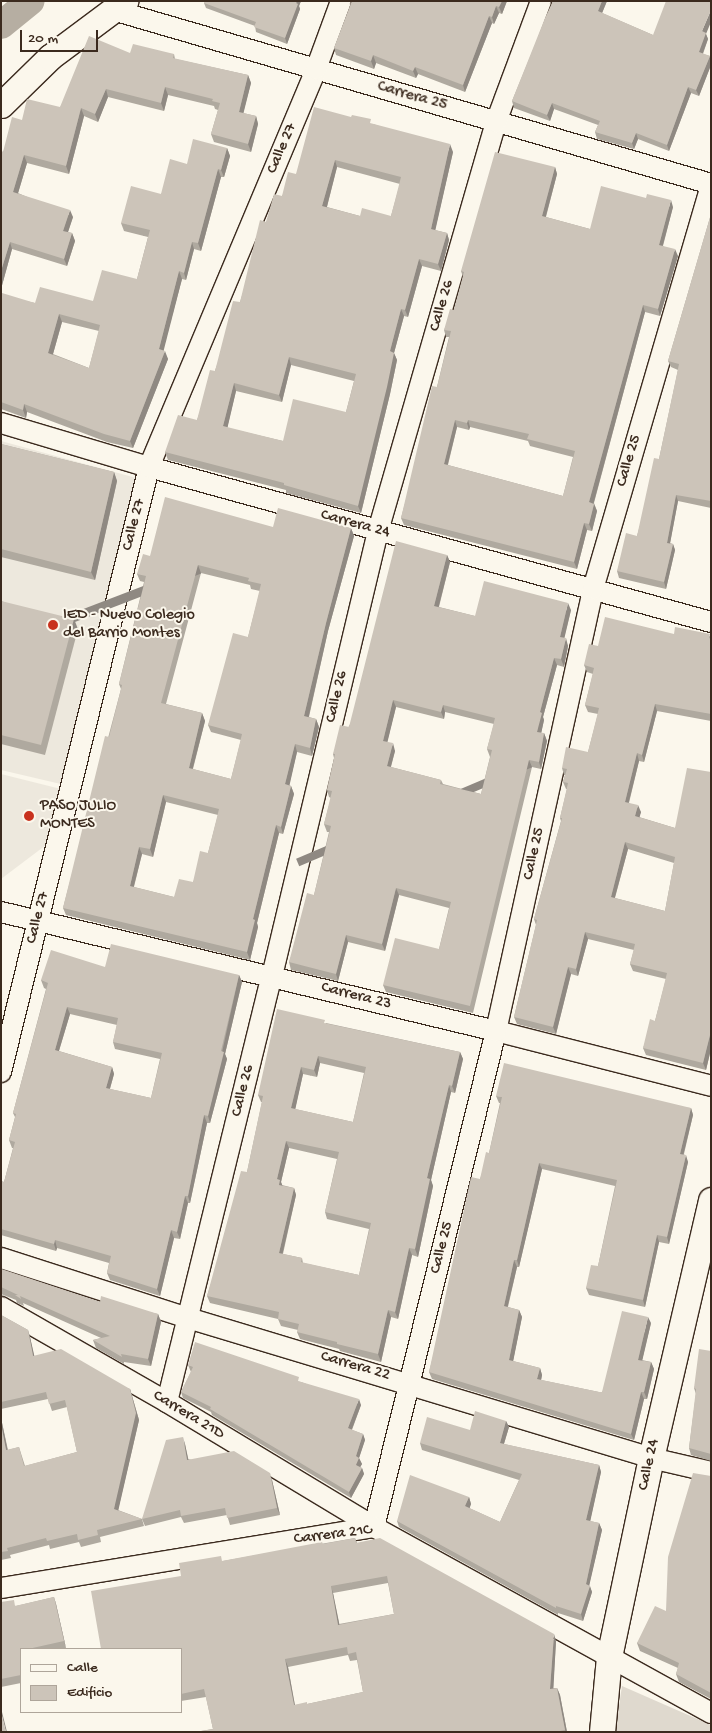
<!DOCTYPE html>
<style>
body{margin:0}
#map{position:relative;width:712px;height:1733px;overflow:hidden;background:#fbf7ec;font-family:"Gochi Hand",sans-serif}
div>[style]{position:absolute}
[style*='--x']{left:calc(var(--x)*1px);top:calc(var(--y)*1px);width:calc(var(--w)*1px);rotate:calc(var(--a)*1deg)}
.built>*{inset:0;background:#ede8dd}
.green>*{inset:0;background:#dfd9ce}
.canal>*{height:28px;margin:-14px;padding:0 14px;transform-origin:14px;border-radius:14px;background:#b6aea2}
.roads{filter:drop-shadow(1px 0 #3b2a1e) drop-shadow(-1px 0 #3b2a1e) drop-shadow(0 1px #3b2a1e) drop-shadow(0 -1px #3b2a1e)}
.minor>*{height:20px;margin:-10px;padding:0 10px;transform-origin:10px;border-radius:10px;background:#fbf7ec}
.tertiary>*{height:25px;margin:-12.5px;padding:0 12.5px;transform-origin:12.5px;border-radius:12.5px;background:#fbf7ec}
.wall>*{inset:0;background:#afa99f}
.shaded-wall>*{inset:0;background:#8f8982;transform-origin:0 0}
.building>*{inset:0;background:#ccc4b9}
.dots>*{width:14px;height:14px;translate:-50% -50%;box-sizing:border-box;border:2px solid #fbf7ec;border-radius:50%}
span{translate:-50% -50%;white-space:nowrap;text-align:center;line-height:1.15;-webkit-text-stroke:4px #fbf7ec;paint-order:stroke}
.street-label{font-size:16px;color:#3b2a1e}
.poi-label{font-size:16px;color:#3b2a1e}
.left{translate:0 -50%;text-align:left}
.frame{position:absolute;inset:0;border:2px solid #3b2a1e;pointer-events:none}
.legend{position:absolute;left:20px;top:1648px;width:162px;height:65px;box-sizing:border-box;background:#fbf7ec;border:1px solid #aea59a;margin:0;padding:6px 9px;list-style:none;font-size:15px;color:#3b2a1e}
.legend li{display:flex;align-items:center;gap:10px;height:25px}
.legend b{width:25px;border:1px solid #aea59a}
.scale{position:absolute;left:20px;top:30px;width:78px;height:22px;box-sizing:border-box;border:2px solid #3b2a1e;border-top:0;padding-left:6px;font-size:15px;line-height:18px;white-space:nowrap;color:#3b2a1e;-webkit-text-stroke:4px #fbf7ec;paint-order:stroke}
</style>
<div id="map">
<div class="built">
<i style="clip-path:polygon(1px 441px,140px 479px,65px 785px,1px 770px)"></i>
<i style="clip-path:polygon(1px 774px,65px 790px,50px 842px,1px 879px)"></i>
</div>
<div class="green">
<i style="clip-path:polygon(622px 1686px,711px 1725px,711px 1732px,615px 1732px)"></i>
</div>
<div class="canal">
<i style="--x:1;--y:25;--w:38;--a:-39"></i>
</div>
<div class="roads">
<div class="minor">
<i style="--x:113;--y:10;--w:623;--a:16.22"></i>
<i style="--x:1;--y:423;--w:154;--a:16.6"></i>
<i style="--x:149;--y:467;--w:583;--a:15.42"></i>
<i style="--x:1;--y:912;--w:509;--a:13.52"></i>
<i style="--x:496;--y:1031;--w:222;--a:14.3"></i>
<i style="--x:1;--y:1072;--w:623;--a:-76.25"></i>
<i style="--x:149;--y:467;--w:432;--a:-67.2"></i>
<i style="--x:316;--y:69;--w:72;--a:-69.8"></i>
<i style="--x:1;--y:1258;--w:196;--a:17.8"></i>
<i style="--x:188;--y:1318;--w:484;--a:16.8"></i>
<i style="--x:651;--y:1458;--w:62;--a:13.1"></i>
<i style="--x:1;--y:1307;--w:191;--a:29.8"></i>
<i style="--x:167;--y:1402;--w:242;--a:31.1"></i>
<i style="--x:374;--y:1527;--w:385;--a:28.9"></i>
<i style="--x:167;--y:1402;--w:439;--a:-76.2"></i>
<i style="--x:272;--y:976;--w:457;--a:-76.6"></i>
<i style="--x:378;--y:531;--w:426;--a:-73.9"></i>
<i style="--x:496;--y:122;--w:129;--a:-69.6"></i>
<i style="--x:374;--y:1527;--w:511;--a:-76.18"></i>
<i style="--x:496;--y:1031;--w:453;--a:-77.6"></i>
<i style="--x:593;--y:589;--w:421;--a:-73.7"></i>
<i style="--x:1;--y:1588;--w:378;--a:-9.3"></i>
</div>
<div class="tertiary">
<i style="--x:1;--y:105;--w:69;--a:-44.4"></i>
<i style="--x:50;--y:57;--w:94;--a:-36.7"></i>
<i style="--x:602;--y:1732;--w:75;--a:-84.7"></i>
<i style="--x:609;--y:1657;--w:203;--a:-78.1"></i>
<i style="--x:651;--y:1458;--w:265;--a:-76.9"></i>
</div>
</div>
<div class="wall">
<i style="clip-path:polygon(204px 1px,301px 1px,299px 6px,300px 9px,287px 44px,256px 32px,255px 26px,206px 8px,204px 3px)"></i>
<i style="clip-path:polygon(352px 1px,507px 1px,502px 14px,499px 13px,494px 24px,492px 23px,465px 92px,418px 74px,416px 78px,376px 63px,374px 69px,336px 55px,334px 48px)"></i>
<i style="clip-path:polygon(553px 1px,607px 1px,602px 13px,653px 35px,706px 34px,708px 39px,703px 54px,710px 56px,711px 60px,711px 65px,699px 96px,691px 93px,669px 151px,638px 139px,634px 149px,597px 139px,595px 132px,598px 125px,554px 109px,550px 121px,514px 108px,512px 101px)"></i>
<i style="clip-path:polygon(130px 53px,174px 54px,175px 59px,248px 75px,251px 83px,243px 113px,256px 116px,258px 124px,251px 152px,214px 142px,211px 134px,218px 110px,215px 109px,214px 106px,168px 95px,164px 111px,108px 97px,98px 122px,84px 116px,69px 174px,27px 163px,18px 193px,73px 217px,68px 232px,72px 233px,75px 241px,67px 266px,12px 249px,1px 289px,1px 151px,3px 152px,22px 120px,60px 107px)"></i>
<i style="clip-path:polygon(evenodd,373px 124px,453px 152px,435px 230px,447px 233px,449px 240px,441px 271px,422px 266px,408px 317px,404px 316px,394px 353px,397px 360px,390px 394px,361px 513px,286px 493px,286px 490px,168px 460px,165px 452px,197px 420px,240px 302px,266px 222px,282px 196px,296px 174px,373px 124px,337px 167px,400px 184px,391px 216px,360px 216px,327px 207px,337px 167px,373px 124px,291px 365px,354px 381px,346px 412px,283px 441px,227px 428px,236px 391px,282px 402px,291px 365px)"></i>
<i style="clip-path:polygon(evenodd,227px 148px,230px 156px,224px 177px,221px 177px,201px 251px,194px 249px,186px 280px,182px 279px,163px 350px,168px 359px,133px 448px,107px 442px,27px 412px,26px 418px,1px 409px,1px 296px,35px 303px,93px 301px,137px 279px,148px 237px,124px 231px,121px 223px,161px 194px,187px 164px,227px 148px,62px 322px,99px 331px,89px 368px,53px 354px,62px 322px)"></i>
<i style="clip-path:polygon(evenodd,555px 167px,557px 174px,546px 217px,590px 229px,673px 207px,663px 246px,678px 256px,660px 316px,645px 312px,594px 503px,597px 511px,592px 531px,587px 530px,577px 569px,404px 525px,401px 518px,437px 387px,449px 337px,446px 337px,444px 330px,454px 310px,463px 277px,461px 271px,555px 167px,457px 427px,469px 430px,470px 427px,528px 441px,530px 446px,573px 457px,563px 496px,448px 465px,457px 427px)"></i>
<i style="clip-path:polygon(711px 214px,711px 508px,678px 501px,670px 543px,673px 544px,675px 550px,666px 589px,619px 578px,617px 571px,637px 536px,659px 459px,678px 370px,671px 367px,668px 361px)"></i>
<i style="clip-path:polygon(1px 444px,114px 472px,117px 481px,95px 580px,1px 557px)"></i>
<i style="clip-path:polygon(evenodd,273px 527px,351px 528px,354px 536px,328px 631px,309px 717px,316px 719px,319px 727px,312px 756px,297px 752px,289px 785px,291px 786px,294px 794px,283px 834px,279px 833px,257px 923px,258px 927px,250px 960px,66px 915px,63px 908px,121px 689px,119px 684px,144px 582px,140px 581px,137px 574px,150px 556px,273px 527px,201px 573px,250px 585px,251px 589px,260px 591px,248px 637px,208px 725px,211px 732px,241px 740px,231px 779px,193px 769px,205px 721px,202px 713px,166px 704px,201px 573px,273px 527px,166px 802px,218px 815px,208px 853px,193px 882px,174px 897px,134px 887px,142px 854px,153px 857px,166px 802px)"></i>
<i style="clip-path:polygon(evenodd,447px 555px,450px 562px,439px 607px,475px 616px,571px 610px,564px 638px,568px 646px,564px 667px,557px 665px,543px 717px,544px 720px,541px 733px,544px 733px,547px 741px,541px 769px,532px 767px,473px 1013px,386px 992px,383px 985px,439px 949px,449px 908px,399px 895px,385px 951px,348px 942px,338px 981px,291px 970px,289px 962px,314px 895px,329px 832px,327px 832px,324px 824px,331px 798px,329px 797px,327px 790px,334px 758px,333px 754px,447px 555px,396px 707px,444px 719px,445px 712px,494px 724px,487px 749px,490px 757px,481px 794px,443px 784px,441px 780px,391px 767px,395px 751px,387px 742px,396px 707px)"></i>
<i style="clip-path:polygon(1px 601px,78px 629px,45px 755px,1px 744px)"></i>
<i style="clip-path:polygon(evenodd,674px 634px,711px 636px,711px 721px,657px 711px,644px 762px,639px 761px,629px 803px,641px 812px,639px 817px,675px 828px,711px 772px,711px 1049px,706px 1070px,646px 1055px,643px 1048px,655px 1021px,666px 979px,633px 971px,630px 964px,634px 950px,588px 939px,578px 976px,571px 974px,556px 1034px,517px 1024px,514px 1017px,536px 925px,534px 919px,561px 821px,560px 818px,567px 789px,566px 789px,563px 782px,565px 775px,564px 775px,562px 768px,588px 752px,598px 714px,588px 712px,585px 705px,593px 674px,587px 672px,584px 665px,598px 646px,674px 634px,628px 849px,674px 863px,665px 911px,615px 898px,628px 849px)"></i>
<i style="clip-path:polygon(evenodd,105px 967px,239px 975px,242px 982px,225px 1054px,227px 1059px,210px 1123px,207px 1123px,190px 1203px,188px 1203px,180px 1239px,174px 1238px,160px 1296px,110px 1280px,107px 1273px,109px 1263px,57px 1248px,56px 1251px,1px 1235px,1px 1181px,4px 1182px,13px 1148px,12px 1148px,9px 1140px,15px 1117px,13px 1113px,46px 989px,44px 988px,41px 980px,105px 967px,70px 1014px,117px 1025px,113px 1042px,115px 1049px,160px 1059px,151px 1098px,110px 1089px,114px 1074px,112px 1067px,59px 1051px,70px 1014px)"></i>
<i style="clip-path:polygon(evenodd,326px 1023px,460px 1052px,463px 1059px,455px 1093px,451px 1092px,431px 1180px,433px 1186px,418px 1257px,412px 1255px,398px 1319px,391px 1317px,381px 1362px,340px 1351px,339px 1349px,300px 1339px,297px 1332px,298px 1330px,281px 1326px,278px 1319px,210px 1303px,207px 1296px,247px 1172px,262px 1102px,261px 1102px,258px 1095px,326px 1023px,320px 1063px,364px 1073px,353px 1122px,295px 1109px,303px 1074px,317px 1077px,320px 1063px,326px 1023px,289px 1148px,337px 1159px,325px 1212px,327px 1219px,369px 1229px,359px 1275px,303px 1263px,302px 1258px,283px 1254px,296px 1195px,294px 1188px,282px 1185px,281px 1182px,289px 1148px)"></i>
<i style="clip-path:polygon(496px 1096px,691px 1108px,693px 1115px,684px 1154px,688px 1162px,669px 1244px,659px 1242px,645px 1307px,589px 1295px,586px 1288px,598px 1266px,615px 1186px,542px 1169px,519px 1267px,517px 1267px,508px 1307px,519px 1310px,522px 1317px,513px 1361px,540px 1368px,542px 1375px,541px 1380px,599px 1392px,602px 1392px,651px 1323px,642px 1360px,651px 1362px,654px 1369px,647px 1399px,644px 1399px,634px 1440px,432px 1379px,429px 1372px,480px 1179px,489px 1153px,500px 1103px,499px 1103px)"></i>
<i style="clip-path:polygon(1px 1269px,100px 1302px,158px 1314px,161px 1322px,151px 1366px,124px 1362px,124px 1364px,96px 1348px,93px 1340px,101px 1338px,23px 1303px,24px 1306px,17px 1303px,16px 1300px,1px 1294px)"></i>
<i style="clip-path:polygon(1px 1315px,28px 1330px,30px 1337px,34px 1356px,130px 1389px,139px 1420px,118px 1510px,142px 1519px,144px 1526px,100px 1537px,101px 1542px,81px 1547px,79px 1542px,50px 1549px,49px 1545px,10px 1555px,11px 1558px,1px 1560px,1px 1418px,8px 1450px,19px 1447px,25px 1466px,77px 1452px,67px 1407px,52px 1411px,48px 1399px,1px 1409px)"></i>
<i style="clip-path:polygon(711px 1351px,711px 1461px,691px 1455px,689px 1448px,696px 1394px,694px 1388px)"></i>
<i style="clip-path:polygon(188px 1365px,301px 1382px,361px 1405px,352px 1430px,363px 1434px,365px 1440px,359px 1458px,362px 1464px,360px 1467px,362px 1468px,364px 1474px,351px 1498px,212px 1415px,211px 1412px,183px 1398px,181px 1392px,191px 1372px)"></i>
<i style="clip-path:polygon(506px 1421px,509px 1427px,504px 1444px,599px 1465px,601px 1472px,590px 1521px,599px 1523px,602px 1530px,589px 1585px,592px 1592px,583px 1621px,558px 1613px,558px 1615px,399px 1527px,397px 1521px,469px 1497px,471px 1504px,469px 1508px,500px 1522px,519px 1480px,422px 1450px,420px 1443px,470px 1430px)"></i>
<i style="clip-path:polygon(185px 1444px,188px 1459px,272px 1480px,280px 1515px,230px 1525px,227px 1515px,184px 1523px,181px 1517px,145px 1526px,142px 1519px)"></i>
<i style="clip-path:polygon(711px 1476px,711px 1699px,679px 1682px,676px 1674px,678px 1668px,640px 1651px,637px 1643px,666px 1611px)"></i>
<i style="clip-path:polygon(evenodd,355px 1538px,357px 1543px,556px 1641px,553px 1688px,557px 1688px,560px 1695px,567px 1732px,195px 1732px,213px 1729px,206px 1697px,181px 1701px,181px 1576px,223px 1561px,355px 1538px,388px 1583px,394px 1614px,339px 1624px,333px 1593px,388px 1583px,355px 1538px,348px 1655px,350px 1661px,357px 1660px,363px 1692px,307px 1704px,295px 1705px,288px 1667px,348px 1655px)"></i>
<i style="clip-path:polygon(54px 1597px,56px 1604px,66px 1648px,63px 1649px,21px 1649px,21px 1683px,1px 1687px,1px 1602px,16px 1606px)"></i>
</div>
<div class="shaded-wall">
<i style="clip-path:polygon(297px 1px,301px 1px,299px 6px,300px 9px,287px 44px,285px 38px)"></i>
<i style="clip-path:polygon(502px 1px,507px 1px,502px 14px,499px 7px)"></i>
<i style="clip-path:polygon(602px 1px,607px 1px,600px 18px,598px 11px)"></i>
<i style="clip-path:polygon(496px 6px,499px 13px,494px 24px,492px 17px)"></i>
<i style="clip-path:polygon(711px 10px,711px 22px,706px 34px,708px 39px,701px 58px,699px 52px,702px 31px)"></i>
<i style="clip-path:polygon(489px 16px,492px 23px,465px 92px,463px 85px)"></i>
<i style="clip-path:polygon(373px 55px,376px 63px,374px 69px,371px 61px)"></i>
<i style="clip-path:polygon(710px 56px,711px 60px,711px 65px,699px 96px,696px 90px)"></i>
<i style="clip-path:polygon(415px 67px,418px 74px,416px 78px,413px 71px)"></i>
<i style="clip-path:polygon(248px 75px,251px 83px,242px 119px,239px 112px)"></i>
<i style="clip-path:polygon(165px 87px,168px 95px,164px 111px,161px 103px)"></i>
<i style="clip-path:polygon(688px 87px,691px 93px,669px 151px,667px 145px)"></i>
<i style="clip-path:polygon(106px 89px,108px 97px,98px 122px,95px 114px)"></i>
<i style="clip-path:polygon(552px 103px,554px 109px,550px 121px,547px 115px)"></i>
<i style="clip-path:polygon(81px 108px,84px 116px,69px 174px,66px 166px)"></i>
<i style="clip-path:polygon(256px 116px,258px 124px,251px 152px,248px 144px)"></i>
<i style="clip-path:polygon(636px 133px,638px 139px,634px 149px,632px 143px)"></i>
<i style="clip-path:polygon(450px 144px,453px 152px,434px 236px,431px 229px)"></i>
<i style="clip-path:polygon(227px 148px,230px 156px,224px 177px,221px 170px)"></i>
<i style="clip-path:polygon(24px 155px,27px 163px,16px 200px,13px 192px)"></i>
<i style="clip-path:polygon(335px 160px,337px 167px,325px 214px,322px 206px)"></i>
<i style="clip-path:polygon(555px 167px,557px 174px,544px 223px,542px 216px)"></i>
<i style="clip-path:polygon(218px 169px,221px 177px,201px 251px,198px 243px)"></i>
<i style="clip-path:polygon(671px 200px,673px 207px,661px 252px,659px 245px)"></i>
<i style="clip-path:polygon(70px 210px,73px 217px,66px 238px,63px 231px)"></i>
<i style="clip-path:polygon(72px 233px,75px 241px,67px 266px,64px 259px)"></i>
<i style="clip-path:polygon(447px 233px,449px 240px,441px 271px,438px 264px)"></i>
<i style="clip-path:polygon(10px 242px,12px 249px,1px 289px,1px 271px)"></i>
<i style="clip-path:polygon(192px 242px,194px 249px,186px 280px,184px 273px)"></i>
<i style="clip-path:polygon(675px 249px,678px 256px,660px 316px,658px 309px)"></i>
<i style="clip-path:polygon(419px 259px,422px 266px,408px 317px,405px 310px)"></i>
<i style="clip-path:polygon(179px 271px,182px 279px,162px 357px,159px 349px)"></i>
<i style="clip-path:polygon(643px 305px,645px 312px,592px 509px,589px 502px)"></i>
<i style="clip-path:polygon(401px 309px,404px 316px,394px 353px,397px 360px,390px 394px,361px 513px,358px 506px,390px 351px)"></i>
<i style="clip-path:polygon(59px 314px,62px 322px,51px 361px,48px 353px)"></i>
<i style="clip-path:polygon(165px 351px,168px 359px,133px 448px,130px 441px)"></i>
<i style="clip-path:polygon(289px 357px,291px 365px,282px 402px,279px 395px)"></i>
<i style="clip-path:polygon(234px 383px,236px 391px,226px 434px,223px 426px)"></i>
<i style="clip-path:polygon(24px 404px,27px 412px,26px 418px,23px 410px)"></i>
<i style="clip-path:polygon(455px 420px,457px 427px,446px 471px,444px 464px)"></i>
<i style="clip-path:polygon(468px 420px,470px 427px,469px 430px,467px 423px)"></i>
<i style="clip-path:polygon(114px 472px,117px 481px,95px 580px,91px 572px)"></i>
<i style="clip-path:polygon(676px 495px,678px 501px,669px 549px,667px 543px)"></i>
<i style="clip-path:polygon(594px 504px,597px 511px,592px 531px,589px 524px)"></i>
<i style="clip-path:polygon(584px 523px,587px 530px,577px 569px,574px 562px)"></i>
<i style="clip-path:polygon(351px 528px,354px 536px,328px 631px,307px 724px,304px 716px,326px 623px)"></i>
<i style="clip-path:polygon(673px 544px,675px 550px,666px 589px,664px 582px)"></i>
<i style="clip-path:polygon(447px 555px,450px 562px,437px 613px,434px 606px)"></i>
<i style="left:198px;top:565px;width:9px;height:143px;rotate:69deg"></i>
<i style="clip-path:polygon(568px 603px,571px 610px,563px 644px,560px 637px)"></i>
<i style="left:74px;top:619px;width:11px;height:130px;rotate:68deg"></i>
<i style="clip-path:polygon(566px 638px,568px 646px,564px 667px,561px 659px)"></i>
<i style="clip-path:polygon(554px 658px,557px 665px,543px 717px,544px 720px,540px 739px,537px 732px,540px 712px)"></i>
<i style="clip-path:polygon(393px 700px,396px 707px,386px 748px,383px 741px)"></i>
<i style="clip-path:polygon(655px 704px,657px 711px,644px 762px,642px 755px)"></i>
<i style="clip-path:polygon(443px 705px,445px 712px,444px 719px,441px 712px)"></i>
<i style="clip-path:polygon(202px 713px,205px 721px,191px 775px,189px 768px)"></i>
<i style="clip-path:polygon(316px 719px,319px 727px,312px 756px,310px 748px)"></i>
<i style="clip-path:polygon(544px 733px,547px 741px,541px 769px,539px 762px)"></i>
<i style="clip-path:polygon(393px 743px,395px 751px,389px 773px,387px 766px)"></i>
<i style="clip-path:polygon(295px 744px,297px 752px,288px 792px,285px 784px)"></i>
<i style="clip-path:polygon(637px 753px,639px 761px,627px 809px,625px 802px)"></i>
<i style="left:529px;top:760px;width:8px;height:253px;rotate:67deg"></i>
<i style="clip-path:polygon(291px 786px,294px 794px,283px 834px,281px 827px)"></i>
<i style="clip-path:polygon(163px 795px,166px 802px,153px 857px,150px 849px)"></i>
<i style="clip-path:polygon(638px 805px,641px 812px,638px 823px,635px 816px)"></i>
<i style="clip-path:polygon(276px 825px,279px 833px,257px 923px,258px 927px,250px 960px,247px 952px,253px 919px)"></i>
<i style="clip-path:polygon(625px 842px,628px 849px,613px 904px,611px 897px)"></i>
<i style="clip-path:polygon(139px 847px,142px 854px,132px 893px,130px 886px)"></i>
<i style="clip-path:polygon(396px 888px,399px 895px,385px 951px,382px 944px)"></i>
<i style="clip-path:polygon(585px 932px,588px 939px,578px 976px,576px 969px)"></i>
<i style="clip-path:polygon(346px 935px,348px 942px,338px 981px,336px 974px)"></i>
<i style="clip-path:polygon(568px 967px,571px 974px,556px 1034px,553px 1027px)"></i>
<i style="clip-path:polygon(239px 975px,242px 982px,225px 1054px,227px 1059px,210px 1123px,208px 1116px)"></i>
<i style="clip-path:polygon(67px 1007px,70px 1014px,57px 1057px,55px 1050px)"></i>
<i style="clip-path:polygon(711px 1031px,711px 1049px,706px 1070px,703px 1063px)"></i>
<i style="clip-path:polygon(460px 1052px,463px 1059px,455px 1093px,452px 1086px)"></i>
<i style="clip-path:polygon(318px 1056px,320px 1063px,317px 1077px,314px 1070px)"></i>
<i style="clip-path:polygon(112px 1067px,114px 1074px,108px 1095px,106px 1088px)"></i>
<i style="clip-path:polygon(301px 1067px,303px 1074px,294px 1115px,291px 1108px)"></i>
<i style="clip-path:polygon(449px 1085px,451px 1092px,431px 1180px,433px 1186px,418px 1257px,415px 1249px,427px 1178px)"></i>
<i style="clip-path:polygon(691px 1108px,693px 1115px,682px 1160px,680px 1154px)"></i>
<i style="clip-path:polygon(204px 1115px,207px 1123px,190px 1203px,188px 1196px)"></i>
<i style="clip-path:polygon(286px 1141px,289px 1148px,281px 1182px,283px 1187px,281px 1192px,277px 1179px)"></i>
<i style="clip-path:polygon(686px 1155px,688px 1162px,669px 1244px,667px 1237px)"></i>
<i style="clip-path:polygon(539px 1163px,542px 1169px,519px 1267px,517px 1260px)"></i>
<i style="clip-path:polygon(294px 1188px,296px 1195px,281px 1260px,279px 1253px)"></i>
<i style="clip-path:polygon(185px 1196px,188px 1203px,180px 1239px,177px 1232px)"></i>
<i style="clip-path:polygon(171px 1230px,174px 1238px,160px 1296px,157px 1289px)"></i>
<i style="clip-path:polygon(657px 1235px,659px 1242px,645px 1307px,643px 1300px)"></i>
<i style="clip-path:polygon(55px 1240px,57px 1248px,56px 1251px,54px 1244px)"></i>
<i style="clip-path:polygon(409px 1248px,412px 1255px,398px 1319px,395px 1312px)"></i>
<i style="clip-path:polygon(514px 1260px,517px 1267px,506px 1313px,504px 1306px)"></i>
<i style="clip-path:polygon(388px 1310px,391px 1317px,381px 1362px,378px 1354px)"></i>
<i style="clip-path:polygon(519px 1310px,522px 1317px,512px 1367px,509px 1360px)"></i>
<i style="clip-path:polygon(158px 1314px,161px 1322px,151px 1366px,148px 1359px)"></i>
<i style="clip-path:polygon(648px 1317px,651px 1323px,641px 1366px,638px 1360px)"></i>
<i style="clip-path:polygon(28px 1330px,30px 1337px,36px 1363px,33px 1356px)"></i>
<i style="clip-path:polygon(651px 1362px,654px 1369px,647px 1399px,644px 1392px)"></i>
<i style="clip-path:polygon(540px 1368px,542px 1375px,540px 1386px,537px 1379px)"></i>
<i style="clip-path:polygon(130px 1389px,139px 1420px,117px 1516px,114px 1509px)"></i>
<i style="clip-path:polygon(641px 1392px,644px 1399px,634px 1440px,631px 1434px)"></i>
<i style="clip-path:polygon(359px 1399px,361px 1405px,350px 1434px,348px 1428px)"></i>
<i style="clip-path:polygon(1px 1418px,9px 1457px,6px 1450px,1px 1424px)"></i>
<i style="clip-path:polygon(506px 1421px,509px 1427px,502px 1450px,500px 1443px)"></i>
<i style="clip-path:polygon(363px 1434px,365px 1440px,359px 1458px,362px 1464px,358px 1471px,356px 1465px,356px 1456px)"></i>
<i style="clip-path:polygon(183px 1437px,185px 1444px,190px 1467px,187px 1460px)"></i>
<i style="clip-path:polygon(599px 1465px,601px 1472px,589px 1527px,586px 1520px)"></i>
<i style="clip-path:polygon(362px 1468px,364px 1474px,351px 1498px,349px 1492px)"></i>
<i style="clip-path:polygon(270px 1473px,272px 1480px,280px 1515px,277px 1508px)"></i>
<i style="clip-path:polygon(469px 1497px,471px 1504px,468px 1513px,465px 1506px)"></i>
<i style="clip-path:polygon(599px 1523px,602px 1530px,588px 1591px,590px 1586px,592px 1592px,583px 1621px,581px 1614px,586px 1584px)"></i>
<i style="clip-path:polygon(331px 1586px,333px 1593px,341px 1632px,338px 1625px)"></i>
<i style="clip-path:polygon(54px 1597px,56px 1604px,66px 1648px,64px 1641px)"></i>
<i style="clip-path:polygon(554px 1634px,556px 1641px,553px 1696px,550px 1689px)"></i>
<i style="clip-path:polygon(285px 1659px,288px 1667px,296px 1712px,294px 1705px)"></i>
<i style="clip-path:polygon(557px 1688px,560px 1695px,567px 1732px,566px 1732px,565px 1730px)"></i>
<i style="clip-path:polygon(1px 1708px,7px 1732px,6px 1732px,1px 1712px)"></i>
</div>
<div class="building">
<i style="clip-path:polygon(204px 1px,297px 1px,296px 3px,298px 4px,285px 38px,254px 27px,256px 22px,204px 3px)"></i>
<i style="clip-path:polygon(352px 1px,502px 1px,499px 7px,496px 6px,492px 17px,489px 16px,463px 85px,415px 67px,413px 71px,373px 55px,371px 61px,334px 48px)"></i>
<i style="clip-path:polygon(553px 1px,602px 1px,598px 11px,653px 35px,666px 1px,711px 1px,711px 10px,702px 31px,706px 33px,699px 52px,710px 56px,696px 90px,688px 87px,667px 145px,636px 133px,632px 143px,595px 132px,600px 121px,552px 103px,547px 115px,512px 101px,545px 18px)"></i>
<i style="clip-path:polygon(89px 36px,130px 53px,133px 44px,174px 54px,173px 58px,248px 75px,239px 112px,256px 116px,248px 144px,211px 134px,220px 103px,212px 101px,213px 99px,165px 87px,161px 103px,106px 89px,95px 114px,81px 108px,66px 166px,24px 155px,13px 192px,70px 210px,63px 231px,72px 233px,64px 259px,10px 242px,1px 271px,1px 151px,3px 152px,12px 117px,22px 120px,27px 99px,60px 107px)"></i>
<i style="clip-path:polygon(evenodd,314px 107px,351px 117px,352px 115px,371px 119px,370px 123px,450px 144px,431px 229px,447px 233px,438px 264px,419px 259px,405px 310px,401px 309px,390px 351px,394px 353px,387px 387px,358px 506px,284px 485px,284px 483px,165px 452px,178px 415px,197px 420px,210px 370px,215px 371px,233px 301px,240px 302px,260px 220px,266px 222px,274px 194px,282px 196px,288px 172px,296px 174px,314px 107px,335px 160px,401px 177px,391px 216px,362px 208px,360px 216px,322px 206px,335px 160px,314px 107px,289px 357px,356px 374px,346px 412px,293px 399px,283px 441px,223px 426px,234px 383px,279px 395px,289px 357px)"></i>
<i style="clip-path:polygon(evenodd,193px 139px,227px 148px,221px 170px,218px 169px,198px 243px,192px 242px,184px 273px,179px 271px,159px 349px,165px 351px,130px 441px,104px 434px,24px 404px,23px 410px,1px 402px,1px 296px,2px 293px,35px 303px,40px 287px,93px 301px,102px 270px,137px 279px,150px 230px,121px 223px,131px 186px,161px 194px,170px 159px,187px 164px,193px 139px,59px 314px,100px 325px,89px 368px,48px 353px,59px 314px)"></i>
<i style="clip-path:polygon(evenodd,495px 152px,555px 167px,542px 216px,590px 229px,601px 186px,646px 198px,647px 194px,671px 200px,659px 245px,675px 249px,658px 309px,643px 305px,589px 502px,594px 504px,589px 524px,584px 523px,574px 562px,401px 518px,432px 386px,437px 387px,451px 331px,444px 330px,450px 309px,454px 310px,464px 272px,461px 271px,495px 152px,455px 420px,467px 423px,468px 420px,529px 434px,527px 439px,575px 451px,563px 496px,444px 464px,455px 420px)"></i>
<i style="clip-path:polygon(711px 214px,711px 501px,676px 495px,667px 543px,673px 544px,664px 582px,617px 571px,626px 533px,637px 536px,654px 458px,659px 459px,679px 364px,668px 361px)"></i>
<i style="clip-path:polygon(1px 444px,114px 472px,91px 572px,1px 549px)"></i>
<i style="clip-path:polygon(evenodd,165px 497px,273px 527px,278px 508px,351px 528px,326px 623px,304px 716px,316px 719px,310px 748px,295px 744px,285px 784px,291px 786px,281px 827px,276px 825px,253px 919px,255px 920px,247px 952px,63px 908px,105px 736px,109px 737px,122px 685px,119px 684px,146px 576px,137px 574px,143px 554px,150px 556px,165px 497px,198px 565px,249px 578px,248px 581px,261px 584px,248px 637px,233px 633px,208px 725px,242px 734px,231px 779px,189px 768px,202px 713px,161px 703px,198px 565px,165px 497px,163px 795px,219px 809px,208px 853px,200px 851px,193px 882px,179px 879px,174px 897px,130px 886px,139px 847px,150px 849px,163px 795px)"></i>
<i style="clip-path:polygon(evenodd,396px 541px,447px 555px,434px 606px,475px 616px,484px 581px,568px 603px,560px 637px,566px 638px,561px 659px,554px 658px,540px 712px,542px 713px,537px 732px,544px 733px,539px 762px,529px 760px,470px 1006px,383px 985px,395px 938px,439px 949px,451px 902px,396px 888px,382px 944px,346px 935px,336px 974px,289px 962px,307px 893px,314px 895px,331px 826px,324px 824px,332px 791px,327px 790px,335px 754px,333px 754px,340px 725px,349px 727px,396px 541px,393px 700px,441px 712px,443px 705px,495px 718px,487px 749px,492px 750px,481px 794px,440px 784px,441px 780px,387px 766px,393px 743px,383px 741px,393px 700px)"></i>
<i style="clip-path:polygon(1px 601px,74px 619px,41px 745px,1px 735px)"></i>
<i style="clip-path:polygon(evenodd,605px 617px,674px 634px,675px 627px,710px 634px,709px 638px,711px 639px,711px 714px,655px 704px,642px 755px,637px 753px,625px 802px,638px 805px,635px 816px,675px 828px,687px 768px,711px 772px,711px 1031px,703px 1063px,643px 1048px,650px 1019px,655px 1021px,667px 973px,630px 964px,635px 944px,585px 932px,576px 969px,568px 967px,553px 1027px,514px 1017px,537px 920px,534px 919px,562px 818px,560px 818px,568px 783px,563px 782px,567px 769px,562px 768px,566px 747px,588px 752px,599px 708px,585px 705px,594px 668px,584px 665px,589px 644px,598px 646px,605px 617px,625px 842px,675px 857px,665px 911px,611px 897px,625px 842px)"></i>
<i style="clip-path:polygon(evenodd,111px 944px,239px 975px,221px 1051px,224px 1052px,208px 1116px,204px 1115px,188px 1196px,185px 1196px,177px 1232px,171px 1230px,157px 1289px,107px 1273px,111px 1256px,55px 1240px,54px 1244px,1px 1229px,1px 1181px,4px 1182px,15px 1142px,9px 1140px,16px 1114px,13px 1113px,48px 983px,41px 980px,51px 950px,105px 967px,111px 944px,67px 1007px,118px 1018px,113px 1042px,162px 1053px,151px 1098px,106px 1088px,112px 1067px,55px 1050px,67px 1007px)"></i>
<i style="clip-path:polygon(evenodd,277px 1009px,325px 1020px,324px 1023px,460px 1052px,452px 1086px,449px 1085px,427px 1178px,430px 1179px,415px 1249px,409px 1248px,395px 1312px,388px 1310px,378px 1354px,337px 1344px,337px 1342px,297px 1332px,299px 1324px,278px 1319px,279px 1312px,207px 1296px,241px 1171px,247px 1172px,263px 1096px,258px 1095px,277px 1009px,318px 1056px,366px 1067px,353px 1122px,291px 1108px,301px 1067px,314px 1070px,318px 1056px,277px 1009px,286px 1141px,339px 1152px,325px 1212px,371px 1223px,359px 1275px,301px 1262px,302px 1258px,279px 1253px,294px 1188px,279px 1185px,280px 1180px,277px 1179px,286px 1141px)"></i>
<i style="clip-path:polygon(504px 1063px,691px 1108px,680px 1154px,686px 1155px,667px 1237px,657px 1235px,643px 1300px,586px 1288px,591px 1265px,598px 1266px,617px 1180px,539px 1163px,517px 1260px,514px 1260px,504px 1306px,519px 1310px,509px 1360px,540px 1368px,537px 1379px,599px 1392px,602px 1392px,622px 1311px,648px 1317px,638px 1360px,651px 1362px,644px 1392px,641px 1392px,631px 1434px,429px 1372px,471px 1177px,480px 1179px,486px 1152px,489px 1153px,502px 1097px,496px 1096px)"></i>
<i style="clip-path:polygon(1px 1269px,100px 1302px,101px 1296px,158px 1314px,148px 1359px,121px 1354px,122px 1357px,93px 1340px,110px 1336px,20px 1296px,21px 1299px,15px 1295px,18px 1295px,1px 1287px)"></i>
<i style="clip-path:polygon(1px 1315px,28px 1330px,33px 1356px,61px 1349px,130px 1389px,136px 1413px,114px 1509px,142px 1519px,97px 1530px,98px 1535px,78px 1540px,77px 1534px,47px 1541px,46px 1538px,7px 1548px,8px 1551px,1px 1552px,1px 1424px,6px 1450px,19px 1447px,24px 1466px,77px 1452px,65px 1400px,49px 1404px,46px 1392px,1px 1402px)"></i>
<i style="clip-path:polygon(195px 1342px,299px 1377px,298px 1381px,359px 1399px,348px 1428px,363px 1434px,356px 1456px,359px 1458px,356px 1465px,362px 1468px,349px 1492px,210px 1409px,211px 1407px,181px 1392px,193px 1367px,188px 1365px)"></i>
<i style="clip-path:polygon(699px 1349px,711px 1351px,711px 1454px,689px 1448px,696px 1389px,694px 1388px)"></i>
<i style="clip-path:polygon(475px 1411px,506px 1421px,500px 1443px,599px 1465px,586px 1520px,599px 1523px,586px 1584px,590px 1586px,581px 1614px,556px 1606px,556px 1608px,397px 1521px,410px 1475px,469px 1497px,465px 1506px,500px 1522px,522px 1474px,420px 1443px,427px 1417px,470px 1430px)"></i>
<i style="clip-path:polygon(183px 1437px,187px 1460px,234px 1451px,270px 1473px,277px 1508px,227px 1518px,225px 1508px,181px 1516px,180px 1510px,142px 1519px,166px 1440px)"></i>
<i style="clip-path:polygon(693px 1473px,711px 1476px,711px 1693px,676px 1674px,679px 1663px,637px 1643px,655px 1606px,666px 1611px,668px 1557px)"></i>
<i style="clip-path:polygon(evenodd,355px 1538px,356px 1543px,380px 1538px,554px 1634px,550px 1689px,557px 1688px,565px 1730px,555px 1732px,195px 1732px,213px 1729px,204px 1689px,181px 1694px,181px 1649px,101px 1649px,91px 1591px,181px 1576px,179px 1563px,221px 1556px,222px 1561px,322px 1542px,323px 1544px,355px 1538px,387px 1576px,394px 1614px,338px 1625px,331px 1586px,387px 1576px,355px 1538px,347px 1647px,348px 1654px,356px 1652px,363px 1692px,307px 1704px,307px 1702px,294px 1705px,285px 1659px,347px 1647px)"></i>
<i style="clip-path:polygon(54px 1597px,64px 1641px,28px 1649px,21px 1649px,21px 1675px,1px 1679px,1px 1602px,14px 1600px,15px 1606px)"></i>
<i style="clip-path:polygon(1px 1712px,6px 1732px,1px 1732px)"></i>
</div>
<div class="dots">
<i style="left:53px;top:625px;background:#c8321e"></i>
<i style="left:29px;top:816px;background:#c8321e"></i>
</div>
<div class="street-label">
<span style="left:412px;top:97px;rotate:16deg">Carrera 25</span>
<span style="left:283px;top:149px;rotate:-67deg">Calle 27</span>
<span style="left:443px;top:306px;rotate:-74deg">Calle 26</span>
<span style="left:630px;top:461px;rotate:-74deg">Calle 25</span>
<span style="left:135px;top:525px;rotate:-76deg">Calle 27</span>
<span style="left:355px;top:525px;rotate:15deg">Carrera 24</span>
<span style="left:338px;top:697px;rotate:-77deg">Calle 26</span>
<span style="left:535px;top:854px;rotate:-78deg">Calle 25</span>
<span style="left:39px;top:918px;rotate:-76deg">Calle 27</span>
<span style="left:356px;top:997px;rotate:14deg">Carrera 23</span>
<span style="left:244px;top:1091px;rotate:-76deg">Calle 26</span>
<span style="left:443px;top:1248px;rotate:-76deg">Calle 25</span>
<span style="left:355px;top:1367px;rotate:16deg">Carrera 22</span>
<span style="left:188px;top:1416px;rotate:31deg">Carrera 21D</span>
<span style="left:650px;top:1465px;rotate:-78deg">Calle 24</span>
<span style="left:333px;top:1536px;rotate:-7deg">Carrera 21C</span>
</div>
<div class="poi-label">
<span class="left" style="left:63px;top:625px">IED - Nuevo Colegio<br>del Barrio Montes</span>
<span class="left" style="left:40px;top:816px">PASO JULIO<br>MONTES</span>
</div>
<div class="frame"></div>
<ul class="legend">
<li><b style="height:6px;background:#fbf7ec"></b>Calle</li>
<li><b style="height:14px;background:#ccc4b9"></b>Edificio</li>
</ul>
<div class="scale">20 m</div>
</div>
